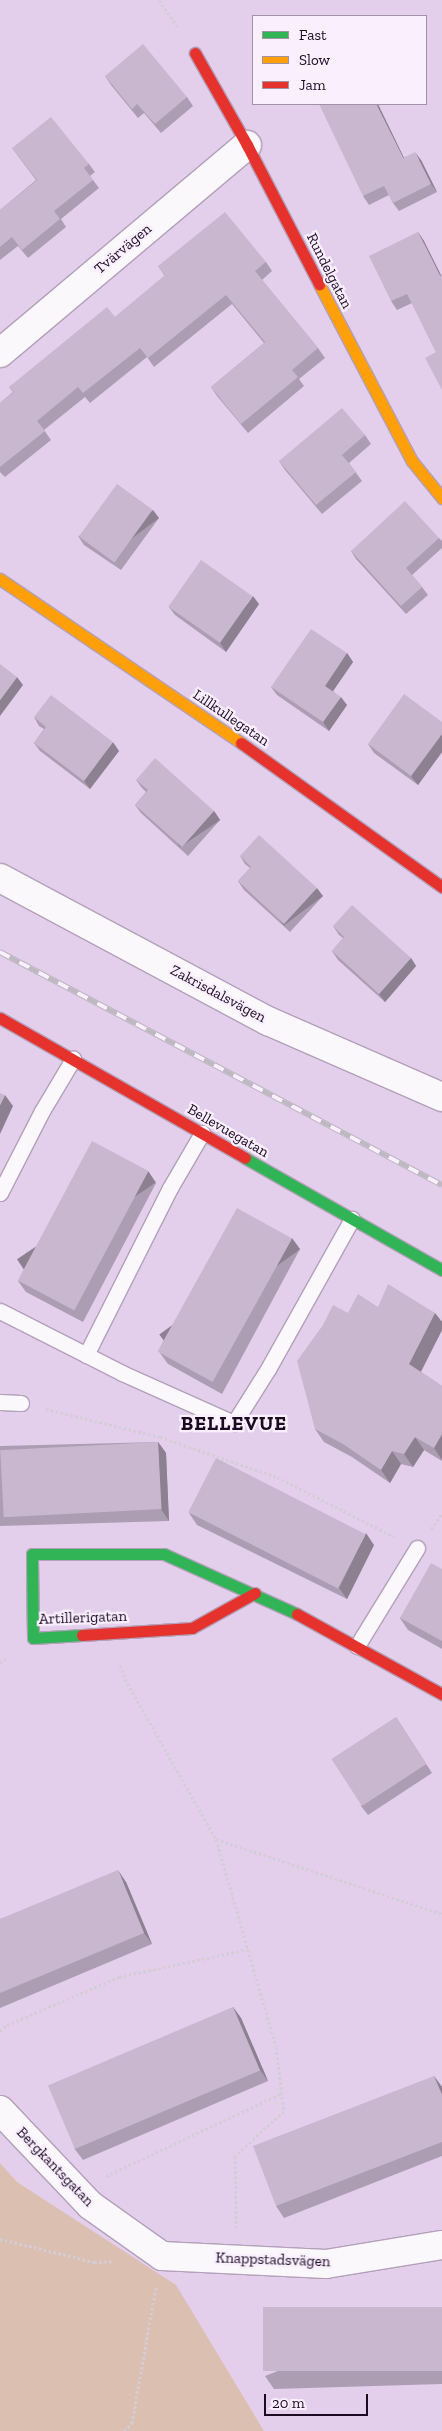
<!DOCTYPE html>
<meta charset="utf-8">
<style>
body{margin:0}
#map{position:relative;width:442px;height:2431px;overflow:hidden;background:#e3cfec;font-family:"Zilla Slab",serif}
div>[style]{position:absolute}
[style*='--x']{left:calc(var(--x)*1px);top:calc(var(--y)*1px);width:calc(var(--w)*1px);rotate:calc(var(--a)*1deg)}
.green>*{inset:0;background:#dbbfb1}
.path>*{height:3px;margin-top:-1.5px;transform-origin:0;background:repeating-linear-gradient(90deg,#d4cdd6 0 2.5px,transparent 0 5px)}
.roads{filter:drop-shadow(1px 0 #b2a0b9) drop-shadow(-1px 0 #b2a0b9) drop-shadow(0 1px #b2a0b9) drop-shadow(0 -1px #b2a0b9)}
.lane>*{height:15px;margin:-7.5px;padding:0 7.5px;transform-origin:7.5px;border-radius:7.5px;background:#fbf8fc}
.street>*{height:28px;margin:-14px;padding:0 14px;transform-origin:14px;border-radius:14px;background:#fbf8fc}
.fast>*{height:11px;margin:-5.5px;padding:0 5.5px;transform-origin:5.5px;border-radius:5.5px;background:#30b455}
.slow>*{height:11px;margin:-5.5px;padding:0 5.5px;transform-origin:5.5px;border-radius:5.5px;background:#ff9f0a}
.jam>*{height:11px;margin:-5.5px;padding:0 5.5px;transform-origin:5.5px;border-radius:5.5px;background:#e5322d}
.rail>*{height:5.5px;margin-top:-2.75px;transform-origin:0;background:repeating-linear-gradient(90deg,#f9effd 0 11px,#beb8c1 0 22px);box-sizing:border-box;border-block:1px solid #beb8c1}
.wall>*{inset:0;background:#ac9db2}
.shaded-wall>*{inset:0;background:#8c8091;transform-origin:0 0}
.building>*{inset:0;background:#c8b7cf;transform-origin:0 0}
span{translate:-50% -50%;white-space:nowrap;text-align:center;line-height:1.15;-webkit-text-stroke:4.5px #f9effd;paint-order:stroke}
.street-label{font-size:15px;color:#1c0a23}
.district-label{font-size:20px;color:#1c0a23;font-weight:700;letter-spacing:1px}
.legend{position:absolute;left:252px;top:15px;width:175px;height:90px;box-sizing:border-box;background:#f9effd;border:1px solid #a193a6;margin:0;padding:6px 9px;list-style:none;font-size:15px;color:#1c0a23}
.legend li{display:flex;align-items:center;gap:10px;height:25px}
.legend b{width:25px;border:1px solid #a193a6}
.scale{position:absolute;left:264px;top:2394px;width:104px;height:22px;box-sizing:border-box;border:2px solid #1c0a23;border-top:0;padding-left:6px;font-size:15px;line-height:18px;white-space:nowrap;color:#1c0a23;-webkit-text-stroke:4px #f9effd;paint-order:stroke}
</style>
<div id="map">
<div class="green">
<i style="clip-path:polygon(0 2163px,17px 2182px,176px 2285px,264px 2431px,0 2431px)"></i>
</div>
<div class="path">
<i style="--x:159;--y:0;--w:34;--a:56"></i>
<i style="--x:46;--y:1409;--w:117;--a:13.8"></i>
<i style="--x:160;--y:1437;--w:124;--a:18.9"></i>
<i style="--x:277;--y:1477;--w:132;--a:27"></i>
<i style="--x:431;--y:1529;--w:19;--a:-55"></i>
<i style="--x:0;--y:1663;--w:10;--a:-37"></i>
<i style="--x:120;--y:1665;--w:15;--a:70"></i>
<i style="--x:125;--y:1679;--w:184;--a:60.4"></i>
<i style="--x:216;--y:1839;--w:216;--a:73.9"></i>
<i style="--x:276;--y:2047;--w:64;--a:82.9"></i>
<i style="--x:284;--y:2111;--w:67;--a:137.4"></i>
<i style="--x:235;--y:2156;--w:72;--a:89.2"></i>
<i style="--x:216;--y:1839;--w:238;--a:18.4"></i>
<i style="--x:0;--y:2031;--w:9;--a:-41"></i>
<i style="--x:7;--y:2025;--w:122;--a:-23.2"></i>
<i style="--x:119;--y:1977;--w:132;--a:-12.2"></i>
<i style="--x:106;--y:2176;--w:195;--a:-25.2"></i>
<i style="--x:0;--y:2239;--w:97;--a:13.7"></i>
<i style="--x:94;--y:2262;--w:18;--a:-3"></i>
<i style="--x:124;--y:2431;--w:11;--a:-45"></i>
<i style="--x:132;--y:2423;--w:138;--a:-80"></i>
</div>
<div class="roads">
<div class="lane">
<i style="--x:0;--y:1193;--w:92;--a:-62.9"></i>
<i style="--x:42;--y:1111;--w:61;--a:-59.2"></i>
<i style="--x:0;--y:1311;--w:137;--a:26.9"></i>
<i style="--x:122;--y:1373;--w:123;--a:24.1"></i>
<i style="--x:234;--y:1423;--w:64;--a:-57.8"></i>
<i style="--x:268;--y:1369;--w:172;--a:-60.8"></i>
<i style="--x:86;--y:1355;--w:187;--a:-63.3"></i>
<i style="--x:170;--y:1188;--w:64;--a:-59.8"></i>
<i style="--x:0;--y:1402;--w:21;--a:3"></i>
<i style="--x:357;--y:1646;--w:115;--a:-58.5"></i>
</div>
<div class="street">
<i style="--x:0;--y:353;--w:323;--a:-40.1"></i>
<i style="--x:0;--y:878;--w:304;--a:28.1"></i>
<i style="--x:268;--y:1021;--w:190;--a:23.6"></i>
<i style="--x:0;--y:2110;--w:131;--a:46.5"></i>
<i style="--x:90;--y:2205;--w:88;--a:35.3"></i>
<i style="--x:162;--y:2256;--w:164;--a:2.8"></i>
<i style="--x:326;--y:2264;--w:118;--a:-9.3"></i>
</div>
<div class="fast">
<i style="--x:245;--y:1158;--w:227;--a:29.6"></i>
<i style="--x:82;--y:1635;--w:49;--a:176.5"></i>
<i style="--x:33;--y:1638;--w:84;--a:-90.7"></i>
<i style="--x:32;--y:1554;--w:132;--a:0"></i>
<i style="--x:164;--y:1554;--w:146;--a:24.3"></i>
</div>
<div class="slow">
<i style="--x:319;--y:284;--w:200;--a:62.3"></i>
<i style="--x:412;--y:461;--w:48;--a:51"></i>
<i style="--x:0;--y:579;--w:292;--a:34.2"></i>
</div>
<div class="jam">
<i style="--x:195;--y:53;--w:106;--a:60.5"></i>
<i style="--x:247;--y:145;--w:157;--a:62.6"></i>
<i style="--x:241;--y:743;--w:247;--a:35.6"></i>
<i style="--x:0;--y:1018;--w:282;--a:29.7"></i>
<i style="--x:297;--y:1614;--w:166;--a:28.9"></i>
<i style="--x:82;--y:1635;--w:110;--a:-3.6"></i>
<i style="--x:192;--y:1628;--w:72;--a:-29.1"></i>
</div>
</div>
<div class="rail">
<i style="--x:0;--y:952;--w:500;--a:27.8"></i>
</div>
<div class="wall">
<i style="clip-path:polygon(105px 76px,187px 97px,193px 106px,161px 133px,144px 113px,138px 118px,111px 85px)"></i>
<i style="clip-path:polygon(12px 148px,89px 164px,95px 172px,90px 176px,99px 188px,61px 219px,66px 227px,28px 258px,18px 246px,0 260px,0 210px,36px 180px)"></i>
<i style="clip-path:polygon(404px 157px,421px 160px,437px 192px,399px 211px,393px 203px,389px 195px,369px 205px,363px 196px)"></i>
<i style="clip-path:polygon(418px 232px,424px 241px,436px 352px,412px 303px,397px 310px,391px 301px)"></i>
<i style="clip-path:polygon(266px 262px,272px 271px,262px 280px,318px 348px,325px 358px,299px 379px,304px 386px,248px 433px,217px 396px,211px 387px,264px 343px,232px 304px,154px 367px,147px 357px,90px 403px,85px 397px,44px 430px,51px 440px,5px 477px,0 472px,0 403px,13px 392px,9px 387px,115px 317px,165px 276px,158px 266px)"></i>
<i style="clip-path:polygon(365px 435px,371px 444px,349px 463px,362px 481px,322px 514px,285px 470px,279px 461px)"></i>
<i style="clip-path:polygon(159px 518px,121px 570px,84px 545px,78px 536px)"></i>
<i style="clip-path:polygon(439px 538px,442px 541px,442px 548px,412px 575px,422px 587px,428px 595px,406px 614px,356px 559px,351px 551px)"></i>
<i style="clip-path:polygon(259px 604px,226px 652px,175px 615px,169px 607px)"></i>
<i style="clip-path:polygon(347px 653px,353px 662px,333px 691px,347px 705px,329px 731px,277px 695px,271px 687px)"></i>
<i style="clip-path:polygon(34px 717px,119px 751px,90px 789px,40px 751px,34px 743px,44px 729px,39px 726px)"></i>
<i style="clip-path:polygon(442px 722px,442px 752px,418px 785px,374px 753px,368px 744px)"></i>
<i style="clip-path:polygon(136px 780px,214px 811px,220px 820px,188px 856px,141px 813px,135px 805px,146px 792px,142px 788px)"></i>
<i style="clip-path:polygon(240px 856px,323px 896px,290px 932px,244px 890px,238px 881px,250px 868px,245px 864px)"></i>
<i style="clip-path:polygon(333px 926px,411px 958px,416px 966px,385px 1002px,338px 960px,332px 951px,343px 938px,339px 935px)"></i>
<i style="clip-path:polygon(148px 1171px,156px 1183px,83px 1322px,26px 1292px,18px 1281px)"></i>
<i style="clip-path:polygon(300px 1249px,222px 1394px,168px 1364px,160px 1353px)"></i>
<i style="clip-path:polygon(378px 1307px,435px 1313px,442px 1322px,442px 1330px,421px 1372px,442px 1386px,442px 1461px,424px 1450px,413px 1467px,401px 1464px,390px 1483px,352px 1457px,324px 1442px,315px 1429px,348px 1313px)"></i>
<i style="clip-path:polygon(158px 1442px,166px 1453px,169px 1521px,0 1526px,0 1446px)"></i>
<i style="clip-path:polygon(189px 1513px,374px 1545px,347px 1599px,197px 1525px)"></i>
<i style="clip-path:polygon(442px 1569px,442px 1649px,408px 1630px,400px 1618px)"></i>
<i style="clip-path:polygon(396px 1717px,432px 1773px,368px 1815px,361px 1806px)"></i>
<i style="clip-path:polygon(126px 1882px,152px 1944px,0 2008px,0 1919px)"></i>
<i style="clip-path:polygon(233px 2007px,241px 2018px,268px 2081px,83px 2160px,74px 2148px)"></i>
<i style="clip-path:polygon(434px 2076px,442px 2087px,442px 2156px,284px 2218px,276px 2206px)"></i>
<i style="clip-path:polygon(442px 2307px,442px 2384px,274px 2389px,265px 2376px)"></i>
</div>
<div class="shaded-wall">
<i style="clip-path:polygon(376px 104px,378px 104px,408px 166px,403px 158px)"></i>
<i style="clip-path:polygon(415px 152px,421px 160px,437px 192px,431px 184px)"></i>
<i style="clip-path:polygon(418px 232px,424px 241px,442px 277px,440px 276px)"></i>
<i style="left:153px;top:510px;width:10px;height:64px;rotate:53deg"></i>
<i style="clip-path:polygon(253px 596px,259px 604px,226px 652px,220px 643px)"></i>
<i style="clip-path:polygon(347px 653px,353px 662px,331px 694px,325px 686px)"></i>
<i style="clip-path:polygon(17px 677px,23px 685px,0 716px,0 700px)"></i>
<i style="clip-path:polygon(341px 697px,347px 705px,329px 731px,323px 722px)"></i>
<i style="clip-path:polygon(442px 734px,442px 752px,418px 785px,411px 776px)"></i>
<i style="clip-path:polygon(113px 742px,119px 751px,90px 789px,84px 781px)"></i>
<i style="left:214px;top:811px;width:11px;height:48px;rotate:56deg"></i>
<i style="left:317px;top:888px;width:10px;height:49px;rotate:53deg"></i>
<i style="clip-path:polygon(411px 958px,416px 966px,385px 1002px,379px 994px)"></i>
<i style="clip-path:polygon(5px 1095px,13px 1106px,0 1134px,0 1105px)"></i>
<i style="left:148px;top:1171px;width:14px;height:158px;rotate:56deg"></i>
<i style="left:292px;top:1238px;width:14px;height:164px;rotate:54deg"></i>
<i style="clip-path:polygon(435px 1313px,442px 1322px,442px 1330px,418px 1377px,409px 1364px)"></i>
<i style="clip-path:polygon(442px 1434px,442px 1460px,434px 1448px)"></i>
<i style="clip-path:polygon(415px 1437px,424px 1450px,413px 1467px,404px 1454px)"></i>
<i style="clip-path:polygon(158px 1442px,166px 1453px,169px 1521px,161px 1509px)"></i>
<i style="clip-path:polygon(392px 1451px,401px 1464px,390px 1483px,381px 1470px)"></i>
<i style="clip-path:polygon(366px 1533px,374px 1545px,347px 1599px,339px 1588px)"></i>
<i style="clip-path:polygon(118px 1870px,126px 1882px,152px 1944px,144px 1933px)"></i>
<i style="clip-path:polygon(233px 2007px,241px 2018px,268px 2081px,260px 2070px)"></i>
<i style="clip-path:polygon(434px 2076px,442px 2087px,442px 2095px)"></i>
</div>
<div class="building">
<i style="clip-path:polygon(143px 44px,187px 97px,155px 124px,137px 104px,132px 109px,105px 76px)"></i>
<i style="clip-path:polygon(319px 104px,376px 104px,403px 158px,415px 152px,431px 184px,393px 203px,384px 186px,363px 196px)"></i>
<i style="clip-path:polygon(51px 117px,89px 164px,84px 168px,93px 180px,54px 211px,60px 219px,22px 250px,12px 237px,0 247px,0 210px,37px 180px,12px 148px)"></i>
<i style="clip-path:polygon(225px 212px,266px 262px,255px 271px,318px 348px,292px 370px,298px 377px,241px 424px,211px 387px,265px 342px,226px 295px,148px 358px,140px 348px,83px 393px,78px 387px,37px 421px,45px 431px,0 467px,0 403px,14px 392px,9px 387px,107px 307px,115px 317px,165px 275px,158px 266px)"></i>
<i style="clip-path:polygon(418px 232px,440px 276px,442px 275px,442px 390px,425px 358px,436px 352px,407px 294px,391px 301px,369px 256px)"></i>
<i style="clip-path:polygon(342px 408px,365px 435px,342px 455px,356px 472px,316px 505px,279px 461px)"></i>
<i style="left:117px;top:484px;width:44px;height:65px;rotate:36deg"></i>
<i style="clip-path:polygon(405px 501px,439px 538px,406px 568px,422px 587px,401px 606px,351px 551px)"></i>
<i style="left:201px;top:560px;width:63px;height:57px;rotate:35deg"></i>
<i style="clip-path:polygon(311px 629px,347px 653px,325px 686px,341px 697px,323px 722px,271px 687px)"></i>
<i style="clip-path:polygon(0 664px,17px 677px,0 700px)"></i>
<i style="clip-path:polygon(404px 694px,442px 722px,442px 734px,411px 776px,368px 744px)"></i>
<i style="clip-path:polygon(51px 695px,113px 742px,84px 781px,34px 743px,46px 727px,34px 717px)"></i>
<i style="clip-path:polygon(155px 758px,214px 811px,182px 847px,135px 805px,148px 790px,136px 780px)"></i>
<i style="clip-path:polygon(259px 835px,317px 888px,284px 924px,238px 881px,251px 867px,240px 856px)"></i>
<i style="clip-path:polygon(352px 905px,411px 958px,379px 994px,332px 951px,344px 937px,333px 926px)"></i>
<i style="clip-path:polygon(0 1093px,5px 1095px,0 1105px)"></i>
<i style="left:92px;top:1141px;width:64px;height:158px;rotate:28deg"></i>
<i style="left:237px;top:1208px;width:63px;height:164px;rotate:29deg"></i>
<i style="clip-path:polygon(388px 1284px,435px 1313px,409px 1364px,442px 1386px,442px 1434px,434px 1448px,415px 1437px,404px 1454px,392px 1451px,381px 1470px,343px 1444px,315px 1429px,297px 1361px,323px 1325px,333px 1305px,348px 1313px,358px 1294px,378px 1307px)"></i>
<i style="left:158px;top:1442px;width:67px;height:158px;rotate:87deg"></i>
<i style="left:216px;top:1458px;width:168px;height:61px;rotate:27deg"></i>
<i style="clip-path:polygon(431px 1563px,442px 1569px,442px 1641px,400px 1618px)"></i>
<i style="left:396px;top:1717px;width:56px;height:77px;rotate:57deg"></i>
<i style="clip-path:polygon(118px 1870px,144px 1933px,0 1993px,0 1919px)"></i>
<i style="left:233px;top:2007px;width:69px;height:201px;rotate:67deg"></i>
<i style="clip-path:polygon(434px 2076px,442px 2095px,442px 2142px,276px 2206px,253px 2146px)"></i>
<i style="left:442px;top:2307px;width:64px;height:179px;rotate:90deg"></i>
</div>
<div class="street-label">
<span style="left:123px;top:249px;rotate:-40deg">Tvärvägen</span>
<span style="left:329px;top:271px;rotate:63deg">Rundelgatan</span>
<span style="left:231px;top:718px;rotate:34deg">Lillkullegatan</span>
<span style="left:218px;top:994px;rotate:28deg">Zakrisdalsvägen</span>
<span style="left:228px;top:1131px;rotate:30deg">Bellevuegatan</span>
<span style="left:83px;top:1618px;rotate:-2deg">Artillerigatan</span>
<span style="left:55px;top:2167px;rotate:46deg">Bergkantsgatan</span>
<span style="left:273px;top:2260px;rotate:2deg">Knappstadsvägen</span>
</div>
<div class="district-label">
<span style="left:234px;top:1423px">BELLEVUE</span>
</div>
<ul class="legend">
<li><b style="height:6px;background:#30b455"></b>Fast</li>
<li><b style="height:6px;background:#ff9f0a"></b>Slow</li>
<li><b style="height:6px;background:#e5322d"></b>Jam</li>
</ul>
<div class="scale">20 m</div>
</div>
